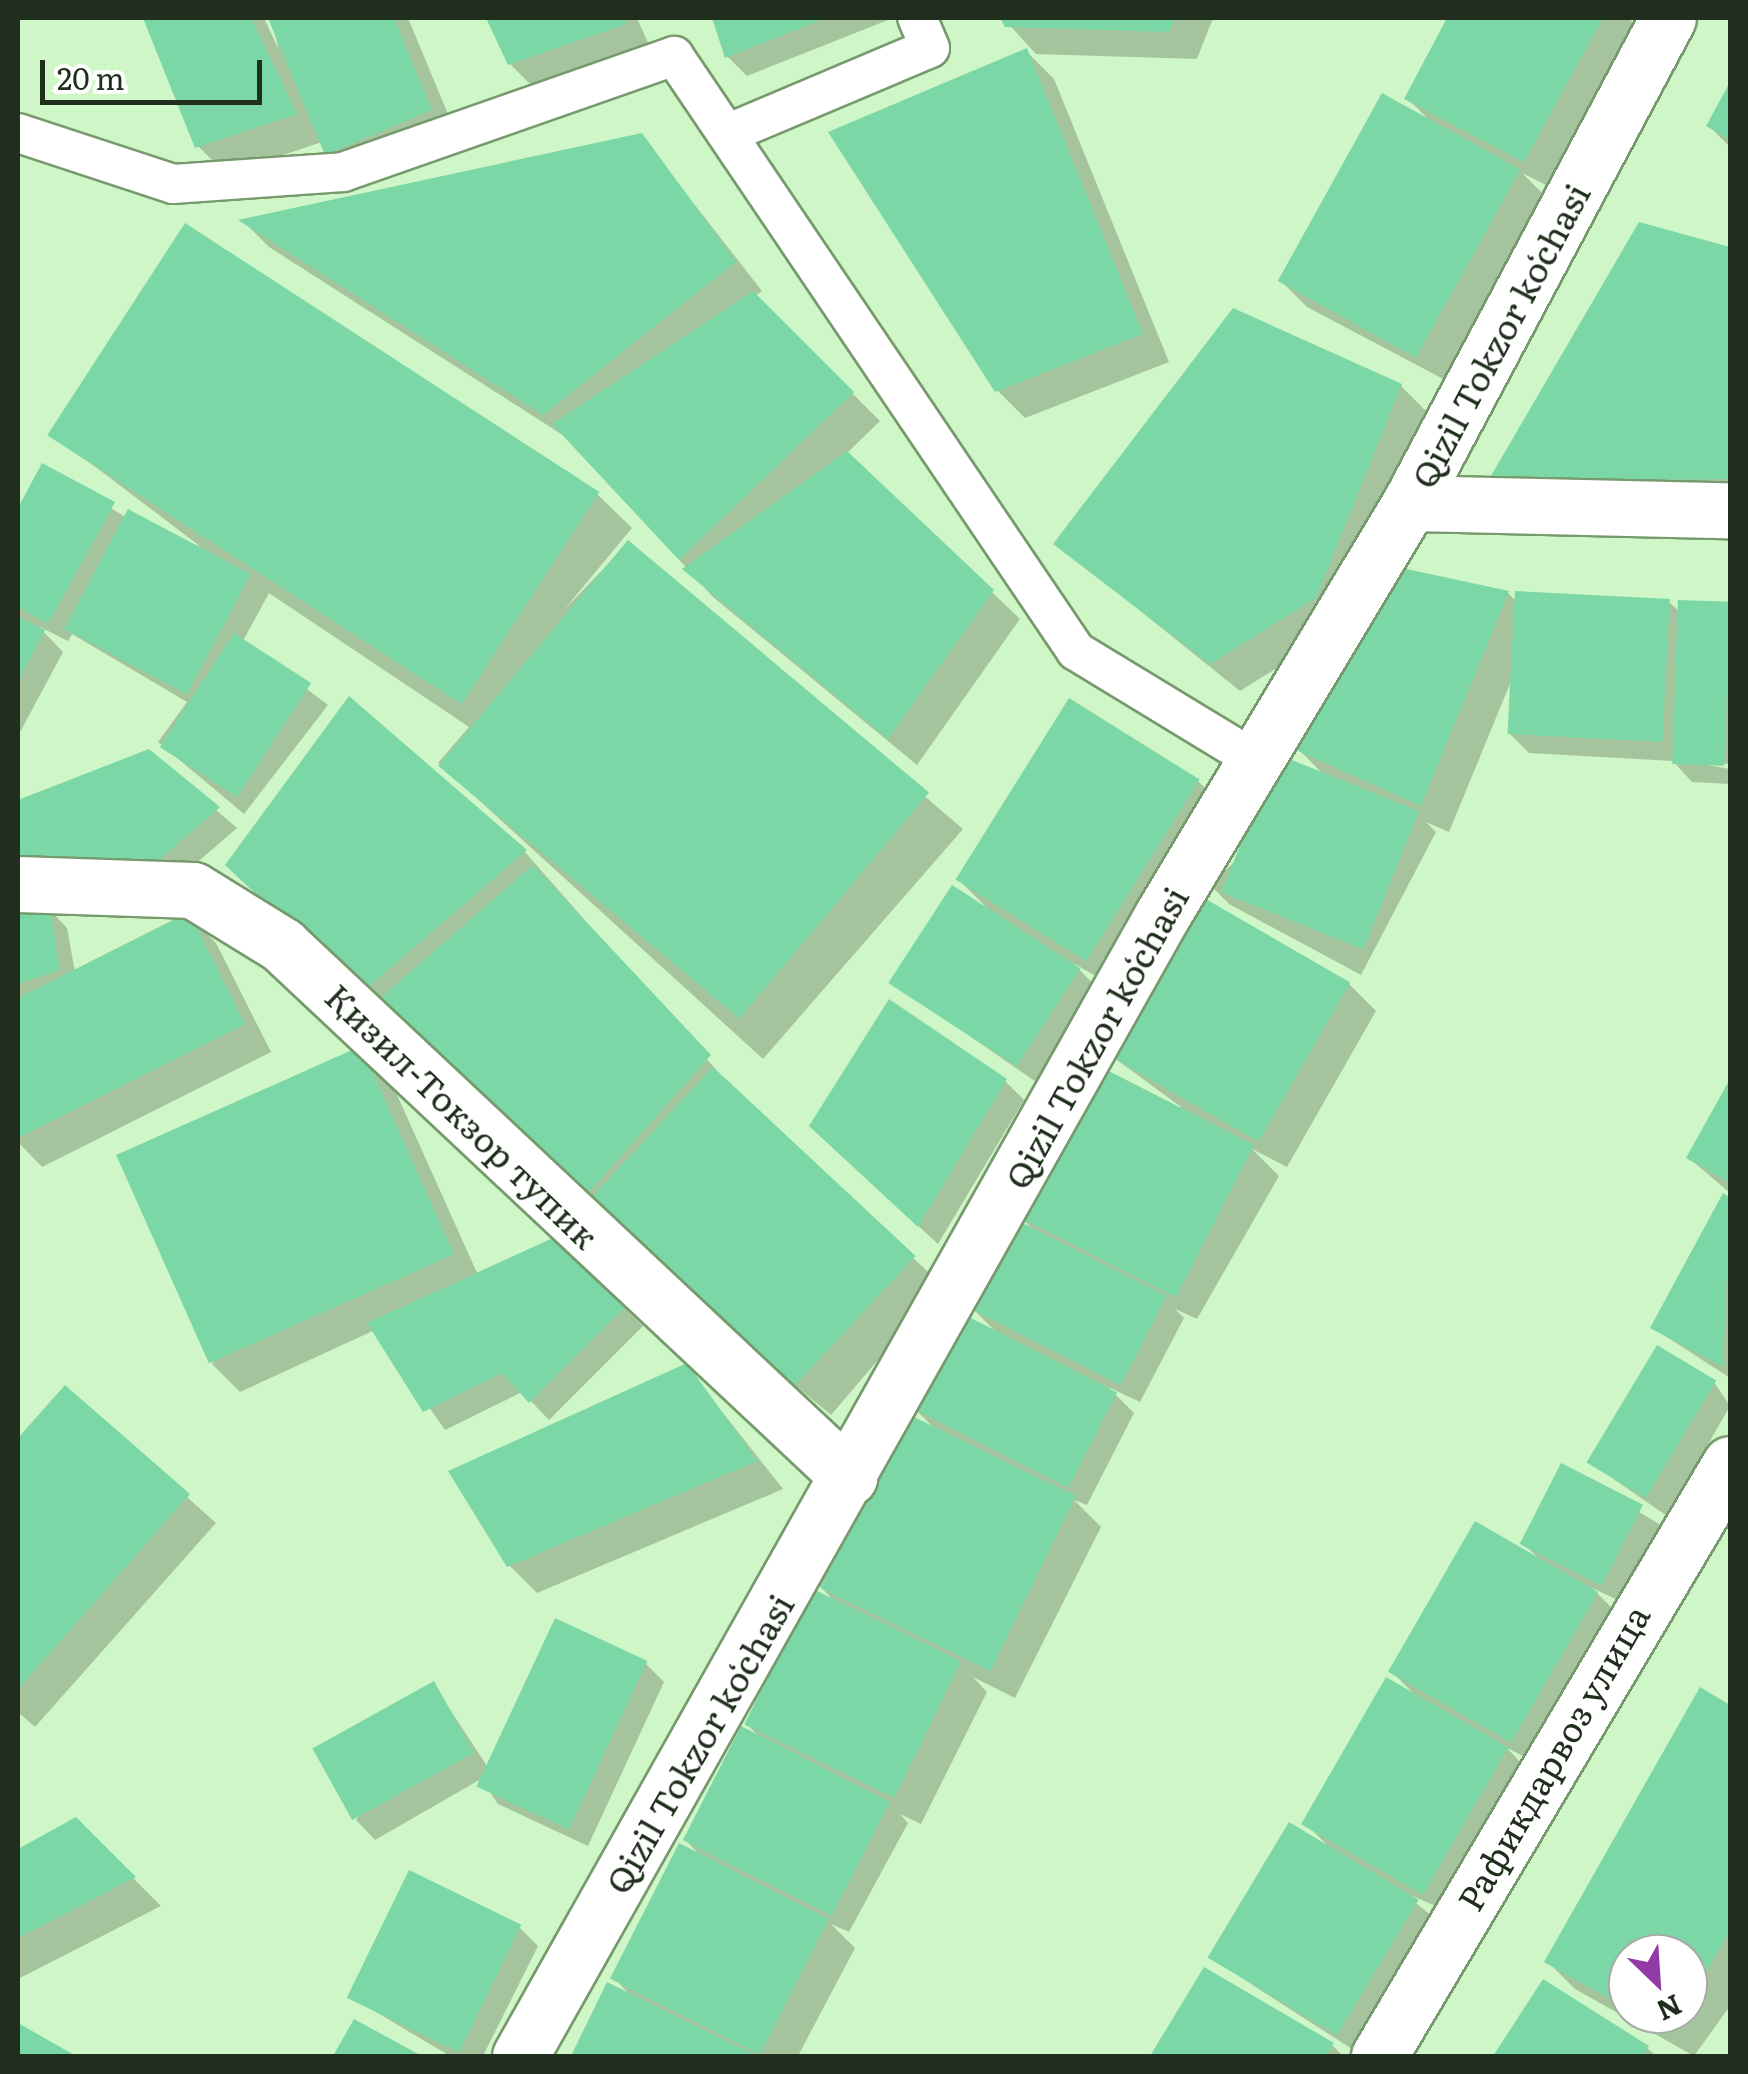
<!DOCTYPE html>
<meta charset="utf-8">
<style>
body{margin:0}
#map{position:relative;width:1748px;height:2074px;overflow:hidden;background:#cff6c6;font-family:Literata,serif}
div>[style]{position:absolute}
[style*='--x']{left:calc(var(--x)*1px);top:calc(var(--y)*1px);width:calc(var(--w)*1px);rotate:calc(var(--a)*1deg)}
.shadow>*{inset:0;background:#0003}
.building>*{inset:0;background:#7cd7a7;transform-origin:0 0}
.roads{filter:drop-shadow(2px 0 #769a6d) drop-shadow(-2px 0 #769a6d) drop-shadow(0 2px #769a6d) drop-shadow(0 -2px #769a6d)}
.lane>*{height:38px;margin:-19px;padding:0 19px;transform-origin:19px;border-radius:19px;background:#fff}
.street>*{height:55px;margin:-27.5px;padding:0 27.5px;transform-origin:27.5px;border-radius:27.5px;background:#fff}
span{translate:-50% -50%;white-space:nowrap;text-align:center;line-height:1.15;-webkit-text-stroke:8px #fff;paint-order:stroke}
.street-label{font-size:35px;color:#202f1d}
.frame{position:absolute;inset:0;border:20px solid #202f1d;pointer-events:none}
.north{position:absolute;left:1608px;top:1934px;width:100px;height:100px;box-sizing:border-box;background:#fff;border:2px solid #a6aca5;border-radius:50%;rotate:155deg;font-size:28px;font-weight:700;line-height:40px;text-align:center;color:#202f1d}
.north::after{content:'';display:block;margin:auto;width:35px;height:45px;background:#923aa7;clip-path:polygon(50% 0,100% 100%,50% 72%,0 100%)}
.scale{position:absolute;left:40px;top:60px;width:222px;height:45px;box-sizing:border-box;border:5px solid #202f1d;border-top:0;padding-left:12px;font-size:30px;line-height:35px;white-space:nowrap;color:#202f1d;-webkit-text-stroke:8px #fff;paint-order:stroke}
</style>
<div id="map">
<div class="shadow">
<i style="clip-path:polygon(146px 18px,264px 18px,279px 50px,271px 18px,408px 18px,458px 138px,355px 181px,322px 142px,226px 174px,198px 146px)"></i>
<i style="clip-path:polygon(489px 18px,637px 18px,652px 52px,538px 92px,510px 64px)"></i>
<i style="clip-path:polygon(715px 18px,893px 18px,747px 76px,728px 57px)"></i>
<i style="clip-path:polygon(1003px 18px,1213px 18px,1197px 59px,1036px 54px)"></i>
<i style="clip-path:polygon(1450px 18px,1628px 18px,1640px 29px,1552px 188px,1522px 173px,1547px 198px,1447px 381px,1307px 307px,1279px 279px,1428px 119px,1407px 98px)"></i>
<i style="clip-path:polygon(1026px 51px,1054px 79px,1169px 362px,1025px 418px,997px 390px)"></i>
<i style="clip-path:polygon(1730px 89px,1730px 147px,1709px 126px)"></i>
<i style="clip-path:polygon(641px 136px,762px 291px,755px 296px,880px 421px,846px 454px,1020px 619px,917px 765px,713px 597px,569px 439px,269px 247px,243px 221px)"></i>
<i style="clip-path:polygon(1640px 225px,1730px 249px,1730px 507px,1518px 508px)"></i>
<i style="clip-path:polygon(1401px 386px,1429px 414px,1344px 626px,1240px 691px,1057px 544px)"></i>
<i style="clip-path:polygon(64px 443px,597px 494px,632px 528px,564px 610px,628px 543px,963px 829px,763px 1059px,438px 763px,469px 727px,269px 593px,243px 641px,328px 705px,244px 814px,158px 742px,187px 702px,72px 634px,68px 641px,38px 626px,63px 652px,18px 736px,18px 513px,43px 467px,127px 518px,201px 547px)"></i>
<i style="clip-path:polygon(1508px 593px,1517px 602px,1669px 602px,1680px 612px,1680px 602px,1730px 605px,1730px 764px,1690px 762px,1730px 769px,1730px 784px,1692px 782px,1673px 761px,1529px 753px,1509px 733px,1512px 679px,1449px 832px,1426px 822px,1436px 832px,1361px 975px,1229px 904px,1210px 885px,1325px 776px,1297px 748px)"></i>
<i style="clip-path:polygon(349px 700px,525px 852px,733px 1089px,942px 1285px,831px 1415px,612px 1233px,256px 892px)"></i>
<i style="clip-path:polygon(149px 752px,237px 828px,172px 884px,18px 897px,18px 803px)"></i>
<i style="clip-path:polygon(1198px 781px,1226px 809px,1115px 987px,1073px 963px,1099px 990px,1039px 1084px,892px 982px,986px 907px,959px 880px)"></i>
<i style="clip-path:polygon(48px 908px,67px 928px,75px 972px,188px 915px,216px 943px,271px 1052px,42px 1167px,18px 1142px,18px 909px)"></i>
<i style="clip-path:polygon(1349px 984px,1376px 1011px,1287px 1167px,1252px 1149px,1279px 1176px,1197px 1319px,1175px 1309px,1184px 1318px,1140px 1402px,1108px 1387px,1134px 1413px,1087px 1505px,1074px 1500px,1101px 1527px,1015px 1698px,973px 1677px,987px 1692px,921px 1824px,900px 1814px,908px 1823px,849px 1932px,831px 1924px,855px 1948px,798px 2056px,574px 2056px,608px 1985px,631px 1996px,614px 1978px,700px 1855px,685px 1840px,760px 1738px,746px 1723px,835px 1602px,818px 1584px,936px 1430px,914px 1408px,996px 1332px,970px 1306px,1033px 1230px,1018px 1214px,1181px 1107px,1109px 1054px)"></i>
<i style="clip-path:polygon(361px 1050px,389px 1077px,478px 1275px,555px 1240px,643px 1326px,549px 1420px,522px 1392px,445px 1430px,375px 1330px,240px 1392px,212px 1364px)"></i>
<i style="clip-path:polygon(1005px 1081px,1024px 1100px,938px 1244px,831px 1145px)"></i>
<i style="clip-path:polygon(1730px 1084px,1730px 1193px,1689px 1158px)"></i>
<i style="clip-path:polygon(1724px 1196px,1730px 1200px,1730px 1378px,1653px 1328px)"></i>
<i style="clip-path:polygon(686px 1366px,783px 1489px,537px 1593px,509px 1565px)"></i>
<i style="clip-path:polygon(1714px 1382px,1730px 1406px,1667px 1516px,1592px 1464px)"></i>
<i style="clip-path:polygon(65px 1388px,216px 1523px,35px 1727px,18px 1712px,18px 1442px)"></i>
<i style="clip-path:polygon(1562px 1466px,1661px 1525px,1622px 1602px,1592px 1588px,1616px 1612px,1531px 1760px,1507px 1748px,1526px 1768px,1445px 1910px,1401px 1891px,1437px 1920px,1358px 2053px,1211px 1958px,1326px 1844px,1306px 1824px,1415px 1695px,1392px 1672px,1537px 1557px,1523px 1543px)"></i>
<i style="clip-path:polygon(645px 1663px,664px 1682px,588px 1846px,498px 1804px,481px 1779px,375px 1840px,356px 1820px,434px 1685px,487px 1766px)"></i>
<i style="clip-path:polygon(evenodd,1701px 1691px,1730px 1708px,1730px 2006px,1694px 2056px,1575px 1989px,1547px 1961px,1701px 1691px,1628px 1954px,1688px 1954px,1688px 2014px,1628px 2014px,1628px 1954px)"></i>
<i style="clip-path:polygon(75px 1820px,161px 1906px,18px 1979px,18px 1852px)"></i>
<i style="clip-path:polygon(519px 1927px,538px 1946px,483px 2056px,450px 2056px,349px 1996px)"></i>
<i style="clip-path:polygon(1205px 1970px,1332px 2045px,1343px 2056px,1153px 2056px)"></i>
<i style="clip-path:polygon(1544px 1982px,1647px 2048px,1656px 2056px,1496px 2056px)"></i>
</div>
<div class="building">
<i style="clip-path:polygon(143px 18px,251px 18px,297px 114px,195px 148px)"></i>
<i style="clip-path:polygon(268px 18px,394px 18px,432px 110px,325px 155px)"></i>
<i style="clip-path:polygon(486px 18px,624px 18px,626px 24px,508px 65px)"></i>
<i style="clip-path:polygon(712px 18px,826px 18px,725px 58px)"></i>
<i style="clip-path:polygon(1000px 18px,1175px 18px,1169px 32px,1005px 27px)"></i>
<i style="clip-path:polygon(1447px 18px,1603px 18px,1524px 162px,1404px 99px)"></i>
<i style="clip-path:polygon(1027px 48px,1143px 334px,995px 392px,828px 132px)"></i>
<i style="clip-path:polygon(1730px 82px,1730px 140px,1706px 126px)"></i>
<i style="left:1382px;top:93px;width:158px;height:215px;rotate:29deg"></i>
<i style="clip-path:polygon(642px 133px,736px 262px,543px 415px,238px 220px)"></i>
<i style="clip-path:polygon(1639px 222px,1730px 247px,1730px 479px,1488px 481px)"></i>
<i style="left:185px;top:223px;width:494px;height:253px;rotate:33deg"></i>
<i style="clip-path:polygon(753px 291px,854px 392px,679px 560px,552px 424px)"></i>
<i style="clip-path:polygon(1233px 308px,1402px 384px,1316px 598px,1210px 664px,1053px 544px)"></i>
<i style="clip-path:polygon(847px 451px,994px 590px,888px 739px,682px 569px)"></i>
<i style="clip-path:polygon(42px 463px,115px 502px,48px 624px,18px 607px,18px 508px)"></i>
<i style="left:128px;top:509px;width:139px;height:136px;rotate:28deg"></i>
<i style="left:628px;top:540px;width:393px;height:295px;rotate:40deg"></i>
<i style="clip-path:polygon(1388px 565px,1509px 591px,1421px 806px,1294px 749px)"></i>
<i style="left:1515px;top:591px;width:155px;height:143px;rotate:3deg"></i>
<i style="left:1678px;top:600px;width:52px;height:164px;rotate:2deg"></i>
<i style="clip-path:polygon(18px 616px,45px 630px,18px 682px)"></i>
<i style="left:234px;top:633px;width:92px;height:136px;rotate:33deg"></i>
<i style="clip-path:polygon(349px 696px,527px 850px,361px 993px,225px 865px)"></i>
<i style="left:1069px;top:698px;width:154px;height:214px;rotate:32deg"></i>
<i style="clip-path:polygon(149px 749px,220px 807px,152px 866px,18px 877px,18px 800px)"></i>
<i style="left:1277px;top:754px;width:153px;height:149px;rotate:22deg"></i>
<i style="clip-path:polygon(533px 865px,711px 1055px,579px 1203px,370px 1007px)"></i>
<i style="left:952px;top:885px;width:153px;height:117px;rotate:33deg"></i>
<i style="left:1197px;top:894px;width:177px;height:184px;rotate:30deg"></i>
<i style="clip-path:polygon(49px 906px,60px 970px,18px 984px,18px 907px)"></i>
<i style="clip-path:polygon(189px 912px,245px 1024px,18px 1138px,18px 998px)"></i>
<i style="clip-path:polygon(889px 999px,1007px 1079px,918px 1227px,809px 1126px)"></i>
<i style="left:361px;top:1046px;width:228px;height:268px;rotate:66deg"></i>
<i style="left:1097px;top:1065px;width:176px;height:171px;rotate:27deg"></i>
<i style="left:713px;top:1067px;width:277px;height:192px;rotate:43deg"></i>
<i style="clip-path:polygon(1730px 1079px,1730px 1183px,1686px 1158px)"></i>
<i style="clip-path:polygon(1723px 1193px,1730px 1197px,1723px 1367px,1650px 1328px)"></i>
<i style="left:1013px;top:1218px;width:172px;height:100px;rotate:27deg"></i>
<i style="clip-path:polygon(555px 1237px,626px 1306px,529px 1403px,502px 1373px,423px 1412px,367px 1323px)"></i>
<i style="left:961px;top:1313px;width:175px;height:107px;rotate:27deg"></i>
<i style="left:1657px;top:1345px;width:69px;height:137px;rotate:31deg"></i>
<i style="clip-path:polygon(687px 1363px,757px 1461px,507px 1567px,448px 1471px)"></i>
<i style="clip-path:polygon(65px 1385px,190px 1494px,18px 1689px,18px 1438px)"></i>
<i style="left:906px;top:1413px;width:189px;height:195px;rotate:26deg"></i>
<i style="left:1561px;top:1463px;width:92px;height:91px;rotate:27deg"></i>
<i style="left:1475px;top:1521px;width:142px;height:174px;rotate:30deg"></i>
<i style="left:811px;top:1588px;width:167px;height:152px;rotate:26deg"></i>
<i style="left:555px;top:1618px;width:102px;height:186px;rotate:25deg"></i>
<i style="left:1386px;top:1677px;width:141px;height:170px;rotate:30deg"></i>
<i style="left:434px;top:1681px;width:82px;height:139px;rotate:61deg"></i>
<i style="clip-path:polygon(1700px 1687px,1730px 1705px,1730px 1930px,1688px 2005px,1688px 1954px,1628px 1954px,1628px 2009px,1544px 1962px)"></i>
<i style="left:741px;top:1726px;width:167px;height:128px;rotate:27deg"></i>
<i style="clip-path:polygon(76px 1817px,136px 1877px,18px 1938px,18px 1849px)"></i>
<i style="left:1289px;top:1822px;width:151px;height:158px;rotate:31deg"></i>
<i style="left:679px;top:1843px;width:168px;height:152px;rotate:27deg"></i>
<i style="left:409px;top:1870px;width:125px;height:142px;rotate:26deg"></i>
<i style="clip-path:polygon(1204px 1967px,1334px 2043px,1326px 2056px,1150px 2056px)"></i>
<i style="clip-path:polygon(1543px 1979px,1649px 2046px,1642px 2056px,1493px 2056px)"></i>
<i style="clip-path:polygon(607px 1982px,757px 2056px,571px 2056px)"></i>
<i style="clip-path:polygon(1636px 2014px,1683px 2014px,1671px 2034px)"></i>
<i style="clip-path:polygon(354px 2019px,422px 2056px,333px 2056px)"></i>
<i style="clip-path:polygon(18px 2023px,76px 2056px,18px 2056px)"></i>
</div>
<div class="roads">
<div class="lane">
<i style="--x:18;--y:133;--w:163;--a:18.2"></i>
<i style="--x:173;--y:184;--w:170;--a:-4"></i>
<i style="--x:343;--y:172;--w:351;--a:-19.3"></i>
<i style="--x:674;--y:56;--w:718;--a:55.96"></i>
<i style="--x:1076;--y:651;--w:210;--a:31.3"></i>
<i style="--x:729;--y:133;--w:218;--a:-22.9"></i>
<i style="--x:930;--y:48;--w:33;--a:-113"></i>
</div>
<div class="street">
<i style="--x:1410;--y:503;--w:320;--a:1.3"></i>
<i style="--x:18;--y:884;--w:175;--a:2"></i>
<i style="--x:193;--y:890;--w:105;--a:31.7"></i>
<i style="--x:282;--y:945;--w:778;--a:43.18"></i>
<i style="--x:520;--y:2056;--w:1311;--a:-60.62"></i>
<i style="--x:1163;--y:914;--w:480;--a:-59"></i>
<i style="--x:1410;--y:503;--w:549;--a:-61.99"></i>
<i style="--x:1379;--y:2056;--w:688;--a:-59.34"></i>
</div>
</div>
<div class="street-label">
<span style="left:1499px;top:335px;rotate:-62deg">Qizil Tokzor koʻchasi</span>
<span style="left:1095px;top:1037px;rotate:-61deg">Qizil Tokzor koʻchasi</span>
<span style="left:463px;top:1115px;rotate:44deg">Қизил-Токзор тупик</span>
<span style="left:698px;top:1743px;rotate:-60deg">Qizil Tokzor koʻchasi</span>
<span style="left:1552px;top:1757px;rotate:-60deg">Рафикдарвоз улица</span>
</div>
<div class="frame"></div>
<div class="north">N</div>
<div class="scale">20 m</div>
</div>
